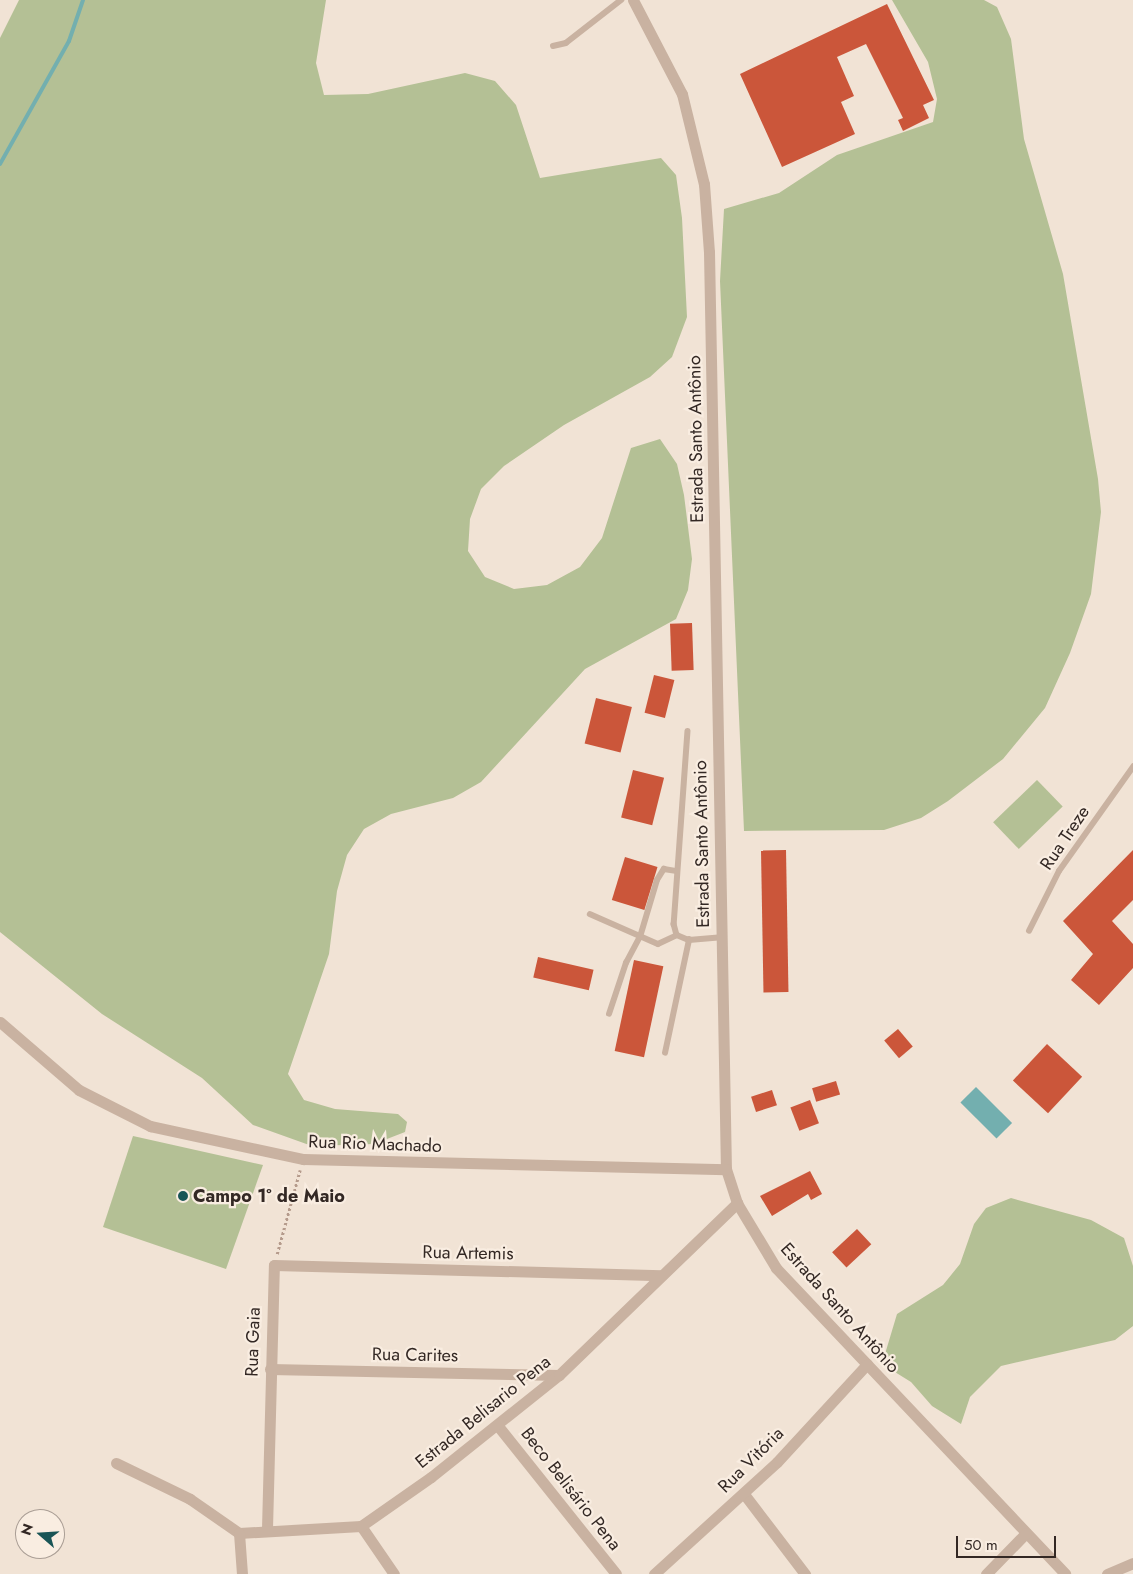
<!DOCTYPE html>
<meta charset="utf-8">
<style>
body{margin:0}
#map{position:relative;width:1133px;height:1574px;overflow:hidden;background:#f1e3d5;font-family:Jost,sans-serif}
div>[style]{position:absolute}
[style*='--x']{left:calc(var(--x)*1px);top:calc(var(--y)*1px);width:calc(var(--w)*1px);rotate:calc(var(--a)*1deg)}
.green>*{inset:0;background:#b4c095;transform-origin:0 0}
.water>*{inset:0;background:#73afaf;transform-origin:0 0}
.stream>*{height:4px;margin:-2px;padding:0 2px;transform-origin:2px;border-radius:2px;background:#73afaf}
.building>*{inset:0;background:#cb563a;transform-origin:0 0}
.path>*{height:2.5px;margin-top:-1.25px;transform-origin:0;background:repeating-linear-gradient(90deg,#b59b8c 0 2.5px,transparent 0 5px)}
.lane>*{height:5.5px;margin:-2.75px;padding:0 2.75px;transform-origin:2.75px;border-radius:2.75px;background:#c9b2a1}
.street>*{height:11px;margin:-5.5px;padding:0 5.5px;transform-origin:5.5px;border-radius:5.5px;background:#c9b2a1}
.dots>*{width:14px;height:14px;translate:-50% -50%;box-sizing:border-box;border:2px solid #f9ede1;border-radius:50%}
span{translate:-50% -50%;white-space:nowrap;text-align:center;line-height:1.15;-webkit-text-stroke:4.5px #f9ede1;paint-order:stroke}
.street-label{font-size:18px;color:#332824}
.poi-label{font-size:18px;color:#332824;font-weight:700}
.left{translate:0 -50%;text-align:left}
.north{position:absolute;left:15px;top:1509px;width:50px;height:50px;box-sizing:border-box;background:#f9ede1;border:1px solid #aa9e95;border-radius:50%;rotate:289deg;font-size:14px;font-weight:700;line-height:20px;text-align:center;color:#332824}
.north::after{content:'';display:block;margin:auto;width:18px;height:22px;background:#195556;clip-path:polygon(50% 0,100% 100%,50% 72%,0 100%)}
.scale{position:absolute;left:956px;top:1536px;width:100px;height:22px;box-sizing:border-box;border:2px solid #332824;border-top:0;padding-left:6px;font-size:15px;line-height:18px;white-space:nowrap;color:#332824;-webkit-text-stroke:4px #f9ede1;paint-order:stroke}
</style>
<div id="map">
<div class="green">
<i style="clip-path:polygon(19px 0,326px 0,316px 63px,324px 95px,368px 94px,465px 73px,495px 81px,516px 105px,540px 178px,661px 158px,676px 175px,682px 218px,687px 317px,672px 357px,650px 377px,564px 425px,504px 466px,481px 489px,470px 519px,468px 551px,485px 577px,514px 589px,547px 585px,580px 567px,602px 538px,631px 448px,660px 439px,677px 464px,684px 495px,692px 559px,688px 590px,676px 619px,585px 669px,481px 782px,453px 798px,391px 814px,364px 829px,347px 855px,337px 891px,329px 954px,288px 1074px,304px 1100px,335px 1109px,398px 1114px,407px 1122px,405px 1132px,374px 1144px,312px 1146px,253px 1125px,202px 1078px,102px 1014px,0 932px,0 38px)"></i>
<i style="clip-path:polygon(892px 0,984px 0,997px 7px,1011px 39px,1024px 139px,1063px 274px,1098px 479px,1101px 512px,1091px 594px,1070px 653px,1045px 708px,1003px 759px,948px 801px,921px 818px,884px 830px,744px 831px,720px 281px,724px 209px,779px 193px,837px 155px,933px 122px,937px 99px,928px 62px)"></i>
<i style="left:1037px;top:780px;width:37px;height:61px;rotate:46deg"></i>
<i style="clip-path:polygon(133px 1136px,263px 1165px,226px 1269px,103px 1227px)"></i>
<i style="clip-path:polygon(1011px 1198px,1091px 1220px,1124px 1238px,1133px 1266px,1133px 1326px,1115px 1340px,1001px 1366px,970px 1397px,961px 1424px,932px 1406px,911px 1382px,882px 1364px,897px 1314px,943px 1285px,960px 1264px,974px 1224px,986px 1208px)"></i>
</div>
<div class="water">
<i style="left:976px;top:1087px;width:51px;height:22px;rotate:45deg"></i>
</div>
<div class="stream">
<i style="--x:0;--y:164;--w:141;--a:-60.7"></i>
<i style="--x:69;--y:41;--w:43;--a:-71.1"></i>
</div>
<div class="building">
<i style="clip-path:polygon(887px 4px,934px 100px,923px 105px,929px 118px,903px 131px,898px 120px,903px 118px,866px 44px,837px 57px,854px 96px,841px 102px,855px 134px,782px 167px,740px 74px)"></i>
<i style="left:692px;top:623px;width:47px;height:22px;rotate:88deg"></i>
<i style="left:654px;top:675px;width:21px;height:39px;rotate:14deg"></i>
<i style="left:596px;top:698px;width:37px;height:47px;rotate:14deg"></i>
<i style="left:633px;top:770px;width:32px;height:49px;rotate:14deg"></i>
<i style="left:786px;top:850px;width:142px;height:25px;rotate:89deg"></i>
<i style="clip-path:polygon(1133px 850px,1133px 900px,1112px 921px,1133px 944px,1133px 968px,1099px 1005px,1071px 980px,1093px 954px,1063px 921px)"></i>
<i style="left:625px;top:857px;width:34px;height:45px;rotate:17deg"></i>
<i style="left:538px;top:957px;width:57px;height:21px;rotate:13deg"></i>
<i style="left:634px;top:960px;width:30px;height:93px;rotate:12deg"></i>
<i style="left:898px;top:1029px;width:23px;height:18px;rotate:50deg"></i>
<i style="left:1047px;top:1044px;width:48px;height:50px;rotate:43deg"></i>
<i style="left:836px;top:1081px;width:14px;height:25px;rotate:73deg"></i>
<i style="left:772px;top:1090px;width:16px;height:22px;rotate:72deg"></i>
<i style="left:810px;top:1100px;width:25px;height:21px;rotate:69deg"></i>
<i style="clip-path:polygon(810px 1171px,822px 1194px,811px 1200px,808px 1194px,772px 1216px,760px 1196px)"></i>
<i style="left:857px;top:1229px;width:21px;height:34px;rotate:47deg"></i>
</div>
<div class="path">
<i style="--x:277;--y:1254;--w:87;--a:-74.7"></i>
</div>
<div class="lane">
<i style="--x:553;--y:46;--w:13;--a:-13"></i>
<i style="--x:566;--y:43;--w:70;--a:-38"></i>
<i style="--x:688;--y:731;--w:194;--a:94.1"></i>
<i style="--x:674;--y:924;--w:11;--a:75"></i>
<i style="--x:677;--y:935;--w:13;--a:23"></i>
<i style="--x:689;--y:940;--w:32;--a:-5"></i>
<i style="--x:590;--y:914;--w:74;--a:23.8"></i>
<i style="--x:658;--y:944;--w:21;--a:-25"></i>
<i style="--x:1029;--y:931;--w:67;--a:-63.4"></i>
<i style="--x:1059;--y:871;--w:128;--a:-54.6"></i>
<i style="--x:609;--y:1014;--w:54;--a:-71.6"></i>
<i style="--x:626;--y:963;--w:30;--a:-62"></i>
<i style="--x:640;--y:937;--w:59;--a:-73.4"></i>
<i style="--x:657;--y:880;--w:13;--a:-58"></i>
<i style="--x:664;--y:869;--w:13;--a:9"></i>
<i style="--x:665;--y:1053;--w:116;--a:-78"></i>
</div>
<div class="street">
<i style="--x:633;--y:0;--w:106;--a:62.5"></i>
<i style="--x:682;--y:94;--w:93;--a:76.3"></i>
<i style="--x:704;--y:184;--w:68;--a:85.8"></i>
<i style="--x:709;--y:252;--w:917;--a:88.94"></i>
<i style="--x:726;--y:1169;--w:36;--a:72"></i>
<i style="--x:737;--y:1203;--w:76;--a:59"></i>
<i style="--x:776;--y:1268;--w:421;--a:46.6"></i>
<i style="--x:0;--y:1022;--w:104;--a:40.7"></i>
<i style="--x:79;--y:1090;--w:80;--a:26.9"></i>
<i style="--x:150;--y:1126;--w:157;--a:12.2"></i>
<i style="--x:303;--y:1159;--w:423;--a:1.4"></i>
<i style="--x:270;--y:1369;--w:289;--a:1.2"></i>
<i style="--x:498;--y:1426;--w:189;--a:51.4"></i>
<i style="--x:116;--y:1463;--w:82;--a:25.9"></i>
<i style="--x:190;--y:1499;--w:60;--a:34.8"></i>
<i style="--x:744;--y:1494;--w:101;--a:52.7"></i>
<i style="--x:361;--y:1526;--w:58;--a:55.5"></i>
<i style="--x:267;--y:1529;--w:264;--a:-88.5"></i>
<i style="--x:274;--y:1265;--w:387;--a:1.5"></i>
<i style="--x:239;--y:1533;--w:122;--a:-3.3"></i>
<i style="--x:361;--y:1526;--w:85;--a:-35"></i>
<i style="--x:431;--y:1477;--w:164;--a:-38.6"></i>
<i style="--x:559;--y:1375;--w:248;--a:-44"></i>
<i style="--x:239;--y:1533;--w:41;--a:85.8"></i>
<i style="--x:654;--y:1574;--w:166;--a:-42.3"></i>
<i style="--x:777;--y:1462;--w:133;--a:-47.4"></i>
<i style="--x:986;--y:1574;--w:57;--a:-45.7"></i>
<i style="--x:1107;--y:1574;--w:28;--a:-23"></i>
</div>
<div class="dots">
<i style="left:183px;top:1196px;background:#195556"></i>
</div>
<div class="street-label">
<span style="left:696px;top:439px;rotate:-91deg">Estrada Santo Antônio</span>
<span style="left:1065px;top:838px;rotate:-56deg">Rua Treze</span>
<span style="left:702px;top:844px;rotate:-91deg">Estrada Santo Antônio</span>
<span style="left:375px;top:1144px;rotate:2deg">Rua Rio Machado</span>
<span style="left:468px;top:1253px;rotate:1deg">Rua Artemis</span>
<span style="left:840px;top:1308px;rotate:48deg">Estrada Santo Antônio</span>
<span style="left:253px;top:1342px;rotate:-88deg">Rua Gaia</span>
<span style="left:415px;top:1355px;rotate:1deg">Rua Carites</span>
<span style="left:483px;top:1412px;rotate:-39deg">Estrada Belisario Pena</span>
<span style="left:751px;top:1460px;rotate:-45deg">Rua Vitória</span>
<span style="left:571px;top:1489px;rotate:52deg">Beco Belisário Pena</span>
</div>
<div class="poi-label">
<span class="left" style="left:193px;top:1196px">Campo 1º de Maio</span>
</div>
<div class="north">N</div>
<div class="scale">50 m</div>
</div>
